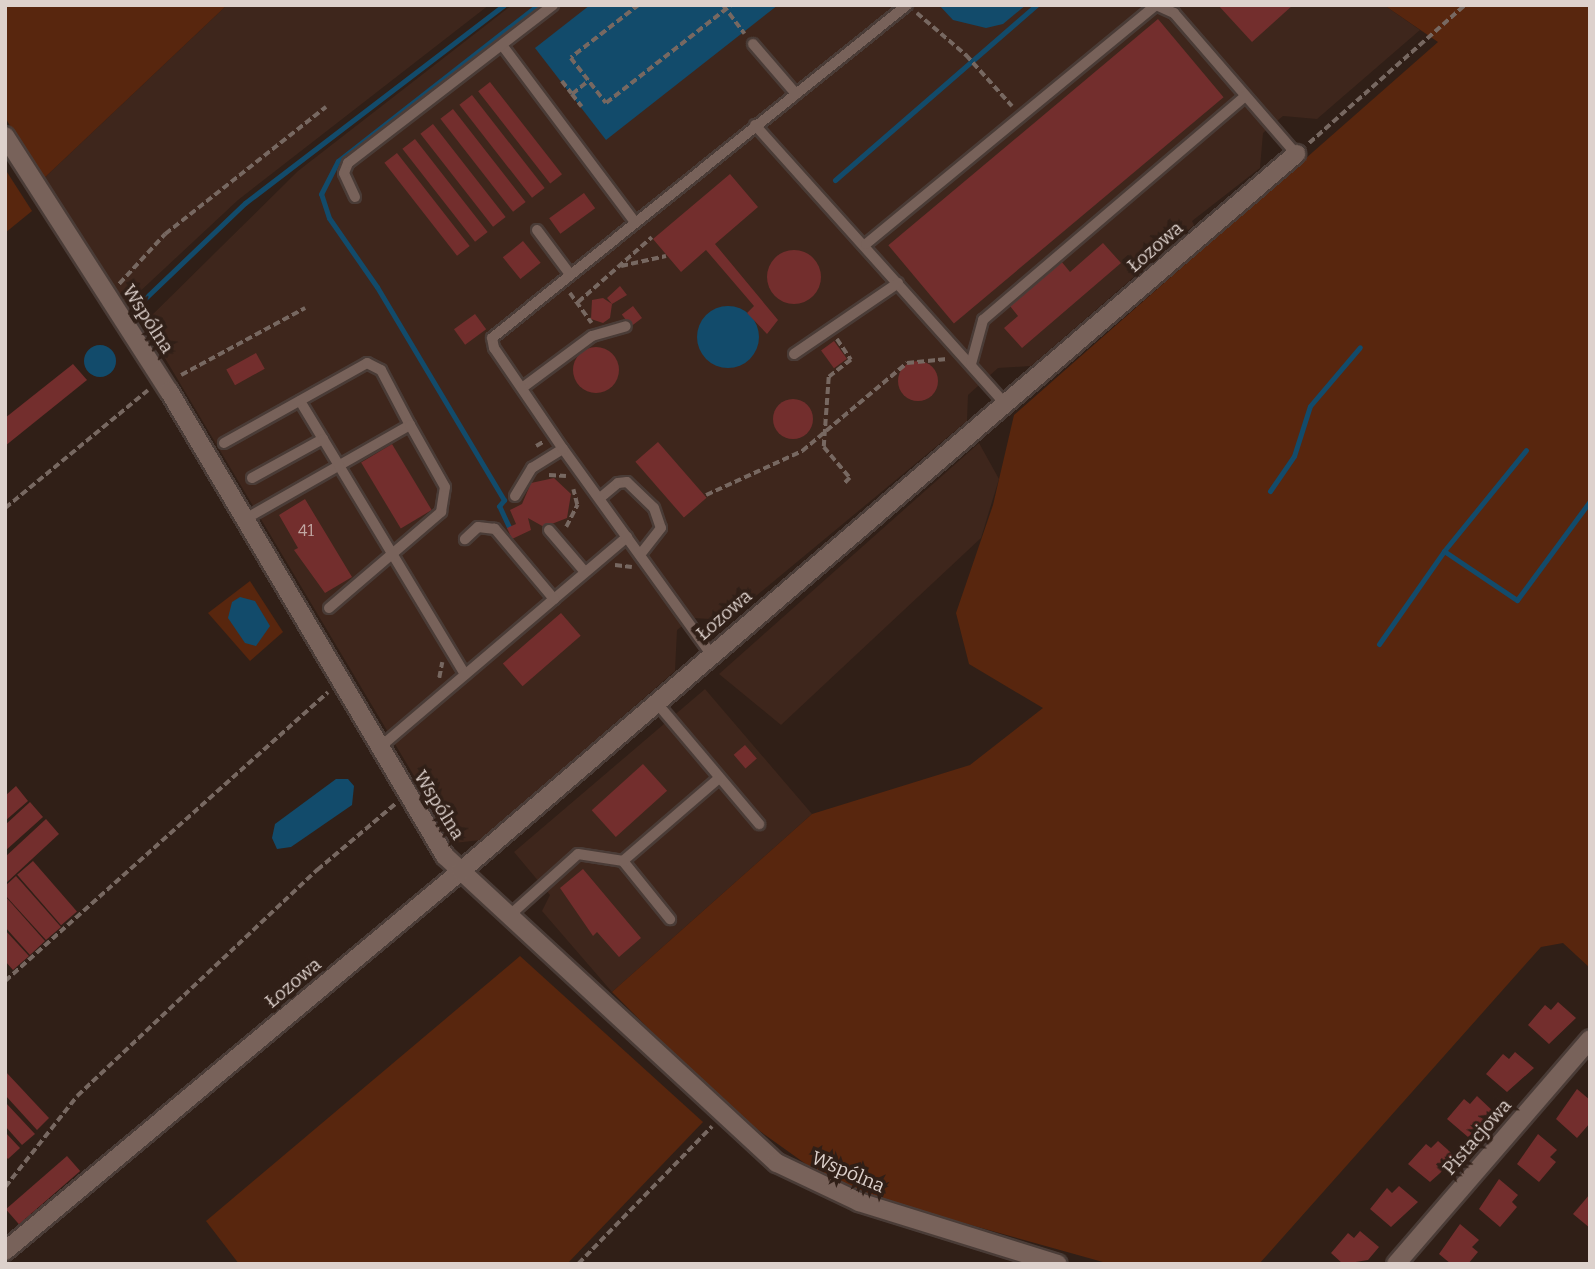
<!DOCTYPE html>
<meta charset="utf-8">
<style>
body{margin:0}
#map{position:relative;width:1595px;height:1269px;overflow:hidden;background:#301f17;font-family:Bitter,serif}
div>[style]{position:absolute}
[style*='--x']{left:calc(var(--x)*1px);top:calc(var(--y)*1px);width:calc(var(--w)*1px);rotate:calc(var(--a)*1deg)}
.built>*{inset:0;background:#3e261c}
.green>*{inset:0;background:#58260e}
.water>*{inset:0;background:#124b6b}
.round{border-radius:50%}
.stream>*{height:5px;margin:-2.5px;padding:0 2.5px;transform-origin:2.5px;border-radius:2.5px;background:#124b6b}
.building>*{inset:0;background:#732e2d;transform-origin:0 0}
.path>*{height:3.5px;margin-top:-1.75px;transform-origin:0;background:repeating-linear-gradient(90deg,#776861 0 7px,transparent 0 10.5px)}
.roads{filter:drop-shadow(2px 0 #4a3c37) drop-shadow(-2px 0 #4a3c37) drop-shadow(0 2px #4a3c37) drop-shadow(0 -2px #4a3c37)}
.service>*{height:10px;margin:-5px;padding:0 5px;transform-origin:5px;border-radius:5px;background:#78625a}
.minor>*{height:18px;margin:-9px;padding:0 9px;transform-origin:9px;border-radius:9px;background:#78625a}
span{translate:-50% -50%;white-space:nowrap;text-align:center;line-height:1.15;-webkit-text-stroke:7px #301f17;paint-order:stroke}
.number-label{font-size:16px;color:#c2a8a4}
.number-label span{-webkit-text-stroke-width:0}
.street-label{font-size:19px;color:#ddd1cc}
.frame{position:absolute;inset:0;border:7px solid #ddd1cc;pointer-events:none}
</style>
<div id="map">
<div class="built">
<i style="clip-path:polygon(227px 5px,489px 5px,238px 200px,120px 310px,41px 181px)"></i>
<i style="clip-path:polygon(512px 5px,1384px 5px,1420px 30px,1317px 119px,1283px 116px,1263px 133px,1260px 168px,1192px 221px,1194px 225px,1031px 366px,998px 368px,968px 395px,967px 421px,727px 620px,693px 618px,677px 630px,675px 671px,481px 840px,454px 843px,144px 323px,298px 171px)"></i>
<i style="clip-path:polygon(979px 443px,999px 479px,981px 538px,781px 725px,719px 674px)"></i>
<i style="clip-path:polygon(705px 689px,812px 814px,612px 992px,542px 911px,550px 895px,514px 852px)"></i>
</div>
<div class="green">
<i style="clip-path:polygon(5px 5px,227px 5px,41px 181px,5px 117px)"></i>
<i style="clip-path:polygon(1384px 5px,1590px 5px,1590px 968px,1563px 943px,1541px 947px,1259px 1264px,1110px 1264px,878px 1199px,817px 1172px,729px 1109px,612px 992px,812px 814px,970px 765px,1043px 708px,969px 664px,956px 613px,993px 505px,1014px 415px,1438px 42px)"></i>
<i style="clip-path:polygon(5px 169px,32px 211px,5px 233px)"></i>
<i style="clip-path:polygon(250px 581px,283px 632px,250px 661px,208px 613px)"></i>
<i style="clip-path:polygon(520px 956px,703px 1122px,567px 1264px,239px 1264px,206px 1221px)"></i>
</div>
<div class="water">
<i style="clip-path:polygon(590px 5px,778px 5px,606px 140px,535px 48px)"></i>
<i style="clip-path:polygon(939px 5px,1026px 5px,1003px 24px,986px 28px,953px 20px)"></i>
<i class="round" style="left:697px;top:306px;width:62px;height:62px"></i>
<i class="round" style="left:84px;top:345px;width:32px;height:32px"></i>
<i style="clip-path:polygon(240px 597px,255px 601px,270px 626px,256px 646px,245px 643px,228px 618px,232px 602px)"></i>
<i style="clip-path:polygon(336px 779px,348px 779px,354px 786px,352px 805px,291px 847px,277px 849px,272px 838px,275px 824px)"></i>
</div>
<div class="stream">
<i style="--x:835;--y:180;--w:267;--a:-41"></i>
<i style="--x:135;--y:308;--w:152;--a:-43.7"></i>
<i style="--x:245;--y:203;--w:326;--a:-37.4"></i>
<i style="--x:1270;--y:491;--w:42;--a:-55.6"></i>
<i style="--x:1294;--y:456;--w:52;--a:-72.3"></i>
<i style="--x:1310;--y:406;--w:77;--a:-49.7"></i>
<i style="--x:509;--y:527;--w:23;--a:-115"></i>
<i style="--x:499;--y:506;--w:8;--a:-50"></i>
<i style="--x:504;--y:500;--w:248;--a:-120.8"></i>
<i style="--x:377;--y:287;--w:84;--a:-124.8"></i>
<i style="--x:329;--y:218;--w:25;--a:-108"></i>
<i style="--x:321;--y:194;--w:37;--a:-63"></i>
<i style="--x:338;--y:161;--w:254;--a:-38"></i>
<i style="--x:1444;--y:551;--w:130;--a:-50.9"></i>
<i style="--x:1379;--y:644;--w:113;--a:-55"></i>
<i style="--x:1444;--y:551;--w:88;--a:33.9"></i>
<i style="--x:1517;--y:600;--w:123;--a:-53.6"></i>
</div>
<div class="building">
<i style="clip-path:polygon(1218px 5px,1293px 5px,1252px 42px)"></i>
<i style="left:1158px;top:19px;width:102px;height:352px;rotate:50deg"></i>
<i style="left:490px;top:82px;width:117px;height:15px;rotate:52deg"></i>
<i style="left:472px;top:95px;width:118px;height:16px;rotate:52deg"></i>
<i style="left:453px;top:109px;width:118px;height:16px;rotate:52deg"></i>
<i style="left:433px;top:124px;width:118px;height:16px;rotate:52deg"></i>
<i style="left:415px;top:139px;width:118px;height:16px;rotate:52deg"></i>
<i style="left:397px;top:153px;width:118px;height:16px;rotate:52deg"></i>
<i style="clip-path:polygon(730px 174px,758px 207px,715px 244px,778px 320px,767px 334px,747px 313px,754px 306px,706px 250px,681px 272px,653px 239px)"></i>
<i style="left:584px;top:193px;width:19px;height:43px;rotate:54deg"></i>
<i style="left:523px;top:241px;width:28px;height:26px;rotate:51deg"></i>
<i style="clip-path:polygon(1103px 243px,1121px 263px,1022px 348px,1004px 328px,1018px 316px,1010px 306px,1061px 261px,1070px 272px)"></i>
<i class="round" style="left:767px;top:250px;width:54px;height:54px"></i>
<i style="clip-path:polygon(620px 286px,627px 295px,612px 304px,610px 318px,603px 323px,591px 319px,592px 300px,603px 298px,612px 304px,607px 298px)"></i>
<i style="left:633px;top:306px;width:15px;height:14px;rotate:53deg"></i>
<i style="left:475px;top:314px;width:19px;height:26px;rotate:54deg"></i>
<i style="left:834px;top:341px;width:22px;height:16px;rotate:54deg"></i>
<i class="round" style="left:573px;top:347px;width:46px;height:46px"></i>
<i style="left:256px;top:353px;width:18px;height:34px;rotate:61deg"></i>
<i class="round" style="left:898px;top:361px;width:40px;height:40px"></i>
<i style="clip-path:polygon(73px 364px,87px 380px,5px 446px,5px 418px)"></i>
<i class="round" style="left:773px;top:399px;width:40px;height:40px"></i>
<i style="left:658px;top:442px;width:74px;height:30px;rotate:49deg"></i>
<i style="left:392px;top:444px;width:77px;height:36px;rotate:59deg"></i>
<i style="clip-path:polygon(554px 478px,571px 494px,567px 518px,544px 527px,528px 518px,531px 530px,512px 539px,507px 528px,516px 524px,510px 510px,522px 504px,531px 483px)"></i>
<i style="clip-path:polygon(305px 499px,352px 577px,325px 593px,294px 550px,298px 548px,279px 515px)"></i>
<i style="left:561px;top:613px;width:30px;height:77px;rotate:49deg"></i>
<i style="left:745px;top:745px;width:18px;height:15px;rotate:49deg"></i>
<i style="left:643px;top:764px;width:36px;height:69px;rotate:48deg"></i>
<i style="clip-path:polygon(16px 786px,28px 801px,5px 821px,5px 796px)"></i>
<i style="clip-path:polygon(30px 802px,43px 817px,5px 851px,5px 825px)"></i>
<i style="clip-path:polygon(46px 819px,59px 834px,5px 884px,5px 857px)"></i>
<i style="left:33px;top:861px;width:67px;height:21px;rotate:49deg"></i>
<i style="clip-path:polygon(583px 869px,641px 938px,619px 957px,597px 932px,593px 936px,560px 888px)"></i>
<i style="clip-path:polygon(16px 876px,61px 927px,46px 940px,5px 895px,5px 886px)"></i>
<i style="clip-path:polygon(5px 896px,45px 941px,30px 955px,5px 927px)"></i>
<i style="clip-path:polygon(5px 930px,29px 956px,13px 970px,5px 961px)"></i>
<i style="clip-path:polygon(1558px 1002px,1576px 1018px,1549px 1044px,1528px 1025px,1545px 1005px,1551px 1010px)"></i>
<i style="clip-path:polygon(1515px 1052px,1534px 1068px,1507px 1092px,1486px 1074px,1503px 1054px,1509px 1059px)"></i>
<i style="clip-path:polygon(5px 1071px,49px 1118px,37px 1130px,5px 1095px)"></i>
<i style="clip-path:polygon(1577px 1089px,1590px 1100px,1590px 1123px,1577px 1138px,1556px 1119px)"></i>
<i style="clip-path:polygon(1477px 1096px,1495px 1113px,1468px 1137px,1447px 1119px,1464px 1099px,1470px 1104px)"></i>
<i style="clip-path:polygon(5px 1102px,35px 1134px,22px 1145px,5px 1126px)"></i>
<i style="clip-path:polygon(5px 1132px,20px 1148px,8px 1159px,5px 1156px)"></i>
<i style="clip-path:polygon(1538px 1134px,1557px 1150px,1550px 1157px,1556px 1162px,1539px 1182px,1517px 1164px)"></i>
<i style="clip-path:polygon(1438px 1141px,1457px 1158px,1430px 1182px,1408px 1164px,1426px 1144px,1431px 1148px)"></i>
<i style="left:67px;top:1156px;width:20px;height:81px;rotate:49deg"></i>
<i style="clip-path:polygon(1499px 1179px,1518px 1195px,1512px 1202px,1517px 1207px,1500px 1227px,1479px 1209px)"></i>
<i style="clip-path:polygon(1399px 1186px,1418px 1202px,1391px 1227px,1370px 1209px,1387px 1188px,1392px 1193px)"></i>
<i style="clip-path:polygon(1590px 1194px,1590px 1228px,1573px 1214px)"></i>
<i style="clip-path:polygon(1460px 1224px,1479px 1240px,1472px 1247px,1478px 1252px,1468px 1264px,1451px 1264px,1439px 1254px)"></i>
<i style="clip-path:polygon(1360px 1231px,1379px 1247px,1368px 1260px,1343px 1264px,1331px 1253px,1348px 1233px,1354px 1238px)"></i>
</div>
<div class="path">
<i style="--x:639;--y:5;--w:86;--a:142.1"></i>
<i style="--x:571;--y:58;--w:57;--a:52.1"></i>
<i style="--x:606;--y:103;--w:159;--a:-38.1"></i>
<i style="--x:723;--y:5;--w:36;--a:53"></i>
<i style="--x:917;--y:13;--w:65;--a:40.6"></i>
<i style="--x:966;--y:55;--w:69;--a:48"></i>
<i style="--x:562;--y:81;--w:16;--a:52"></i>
<i style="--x:572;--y:94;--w:21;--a:-39"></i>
<i style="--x:572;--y:94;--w:16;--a:52"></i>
<i style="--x:1309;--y:143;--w:208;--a:-41.5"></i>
<i style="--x:621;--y:266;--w:46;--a:-12.5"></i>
<i style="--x:119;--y:284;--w:68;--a:-47.4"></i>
<i style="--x:165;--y:234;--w:205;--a:-38.3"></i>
<i style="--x:570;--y:293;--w:37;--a:54"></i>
<i style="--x:578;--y:302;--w:98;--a:-41.3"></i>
<i style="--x:837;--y:339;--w:25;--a:56"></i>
<i style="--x:851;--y:360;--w:28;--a:142"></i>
<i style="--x:829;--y:377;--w:70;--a:94.1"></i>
<i style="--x:824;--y:447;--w:40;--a:50"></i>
<i style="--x:850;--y:478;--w:8;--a:135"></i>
<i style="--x:181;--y:375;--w:141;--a:-28.4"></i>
<i style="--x:536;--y:446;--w:8;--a:-30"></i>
<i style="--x:549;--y:475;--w:17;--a:3"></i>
<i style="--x:706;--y:495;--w:106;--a:-24.6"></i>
<i style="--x:802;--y:451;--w:137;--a:-40"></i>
<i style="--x:907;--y:363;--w:40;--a:-5.7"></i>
<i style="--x:5;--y:508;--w:185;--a:-39.5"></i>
<i style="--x:566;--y:527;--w:25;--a:-63"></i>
<i style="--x:577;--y:505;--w:16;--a:-104"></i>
<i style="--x:615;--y:565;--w:17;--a:7"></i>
<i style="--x:439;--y:678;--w:16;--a:-79"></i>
<i style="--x:5;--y:981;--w:433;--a:-41.8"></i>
<i style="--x:5;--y:1187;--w:116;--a:-51.6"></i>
<i style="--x:77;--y:1096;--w:330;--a:-43.3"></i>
<i style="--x:317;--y:870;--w:102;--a:-40.2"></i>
<i style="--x:578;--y:1264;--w:192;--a:-45.8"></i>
</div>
<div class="roads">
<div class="service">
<i style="--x:753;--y:44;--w:66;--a:49.3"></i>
<i style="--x:502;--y:45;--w:220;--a:53.1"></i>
<i style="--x:755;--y:125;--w:375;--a:48.1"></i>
<i style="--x:355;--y:197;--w:26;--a:-115"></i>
<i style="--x:344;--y:173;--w:11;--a:-68"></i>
<i style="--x:348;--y:163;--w:259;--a:-37.6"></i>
<i style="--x:537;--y:230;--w:54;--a:53.3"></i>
<i style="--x:866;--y:244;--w:376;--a:-39.5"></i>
<i style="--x:1156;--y:5;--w:20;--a:24"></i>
<i style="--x:1174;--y:13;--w:186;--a:49.1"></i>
<i style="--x:794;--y:354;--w:126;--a:-34.3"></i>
<i style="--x:971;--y:364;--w:46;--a:-74.7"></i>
<i style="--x:983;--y:320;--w:345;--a:-40.5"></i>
<i style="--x:522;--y:388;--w:87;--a:-36.6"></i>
<i style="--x:592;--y:336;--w:35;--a:-16"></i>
<i style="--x:300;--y:401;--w:44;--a:58.8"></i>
<i style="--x:224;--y:443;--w:164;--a:-29.2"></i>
<i style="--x:367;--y:363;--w:16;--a:27"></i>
<i style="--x:381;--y:370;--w:62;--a:62.2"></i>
<i style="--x:410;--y:425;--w:190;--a:150.3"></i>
<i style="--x:252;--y:478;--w:81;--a:-28.8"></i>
<i style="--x:323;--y:439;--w:275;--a:58.9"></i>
<i style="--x:515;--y:496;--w:33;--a:-59"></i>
<i style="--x:532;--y:468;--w:36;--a:-32"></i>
<i style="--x:600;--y:498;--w:23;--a:-40"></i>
<i style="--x:618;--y:483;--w:9;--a:-6"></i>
<i style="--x:627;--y:482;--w:37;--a:44"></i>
<i style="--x:654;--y:508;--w:21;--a:71"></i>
<i style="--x:661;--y:528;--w:34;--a:128"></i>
<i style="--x:549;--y:530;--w:55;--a:49.4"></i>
<i style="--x:554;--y:599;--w:96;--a:-40.3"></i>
<i style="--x:329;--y:608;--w:148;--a:-40.6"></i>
<i style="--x:441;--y:512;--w:25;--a:-81"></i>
<i style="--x:445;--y:487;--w:71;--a:-119.4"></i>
<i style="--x:711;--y:654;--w:253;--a:-125.8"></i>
<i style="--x:563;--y:449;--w:122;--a:-124.3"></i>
<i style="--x:494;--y:348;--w:10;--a:-101"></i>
<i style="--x:492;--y:338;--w:532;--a:-38.74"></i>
<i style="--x:656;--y:702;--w:160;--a:49.8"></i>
<i style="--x:379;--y:748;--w:230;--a:-40.4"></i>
<i style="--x:554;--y:599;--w:92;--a:-130.1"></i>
<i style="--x:495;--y:529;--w:17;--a:-173"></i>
<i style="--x:478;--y:527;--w:18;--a:137"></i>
<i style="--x:623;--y:861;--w:75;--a:51"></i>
<i style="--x:510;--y:915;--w:91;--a:-41.9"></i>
<i style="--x:578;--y:854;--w:46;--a:8.8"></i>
<i style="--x:623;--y:861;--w:127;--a:-40.8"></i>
</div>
<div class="minor">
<i style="--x:5;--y:136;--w:303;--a:57.3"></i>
<i style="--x:169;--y:391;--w:541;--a:59.31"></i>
<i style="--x:445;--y:856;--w:452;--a:42.8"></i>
<i style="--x:777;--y:1163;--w:91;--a:25.4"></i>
<i style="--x:859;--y:1202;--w:208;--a:17.3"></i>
<i style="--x:5;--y:1251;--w:594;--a:-39.81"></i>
<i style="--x:461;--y:871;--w:1101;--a:-40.65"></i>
<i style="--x:1396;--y:1264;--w:297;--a:-49.2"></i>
</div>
</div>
<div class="number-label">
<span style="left:306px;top:531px">41</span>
</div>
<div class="street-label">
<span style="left:1155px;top:247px;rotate:-41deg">Łozowa</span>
<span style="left:148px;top:319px;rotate:57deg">Wspólna</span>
<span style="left:724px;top:615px;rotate:-41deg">Łozowa</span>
<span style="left:439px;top:805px;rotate:58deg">Wspólna</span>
<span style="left:293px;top:983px;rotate:-40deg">Łozowa</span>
<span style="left:1477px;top:1137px;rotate:-49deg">Pistacjowa</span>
<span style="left:848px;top:1172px;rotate:23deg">Wspólna</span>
</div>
<div class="frame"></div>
</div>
